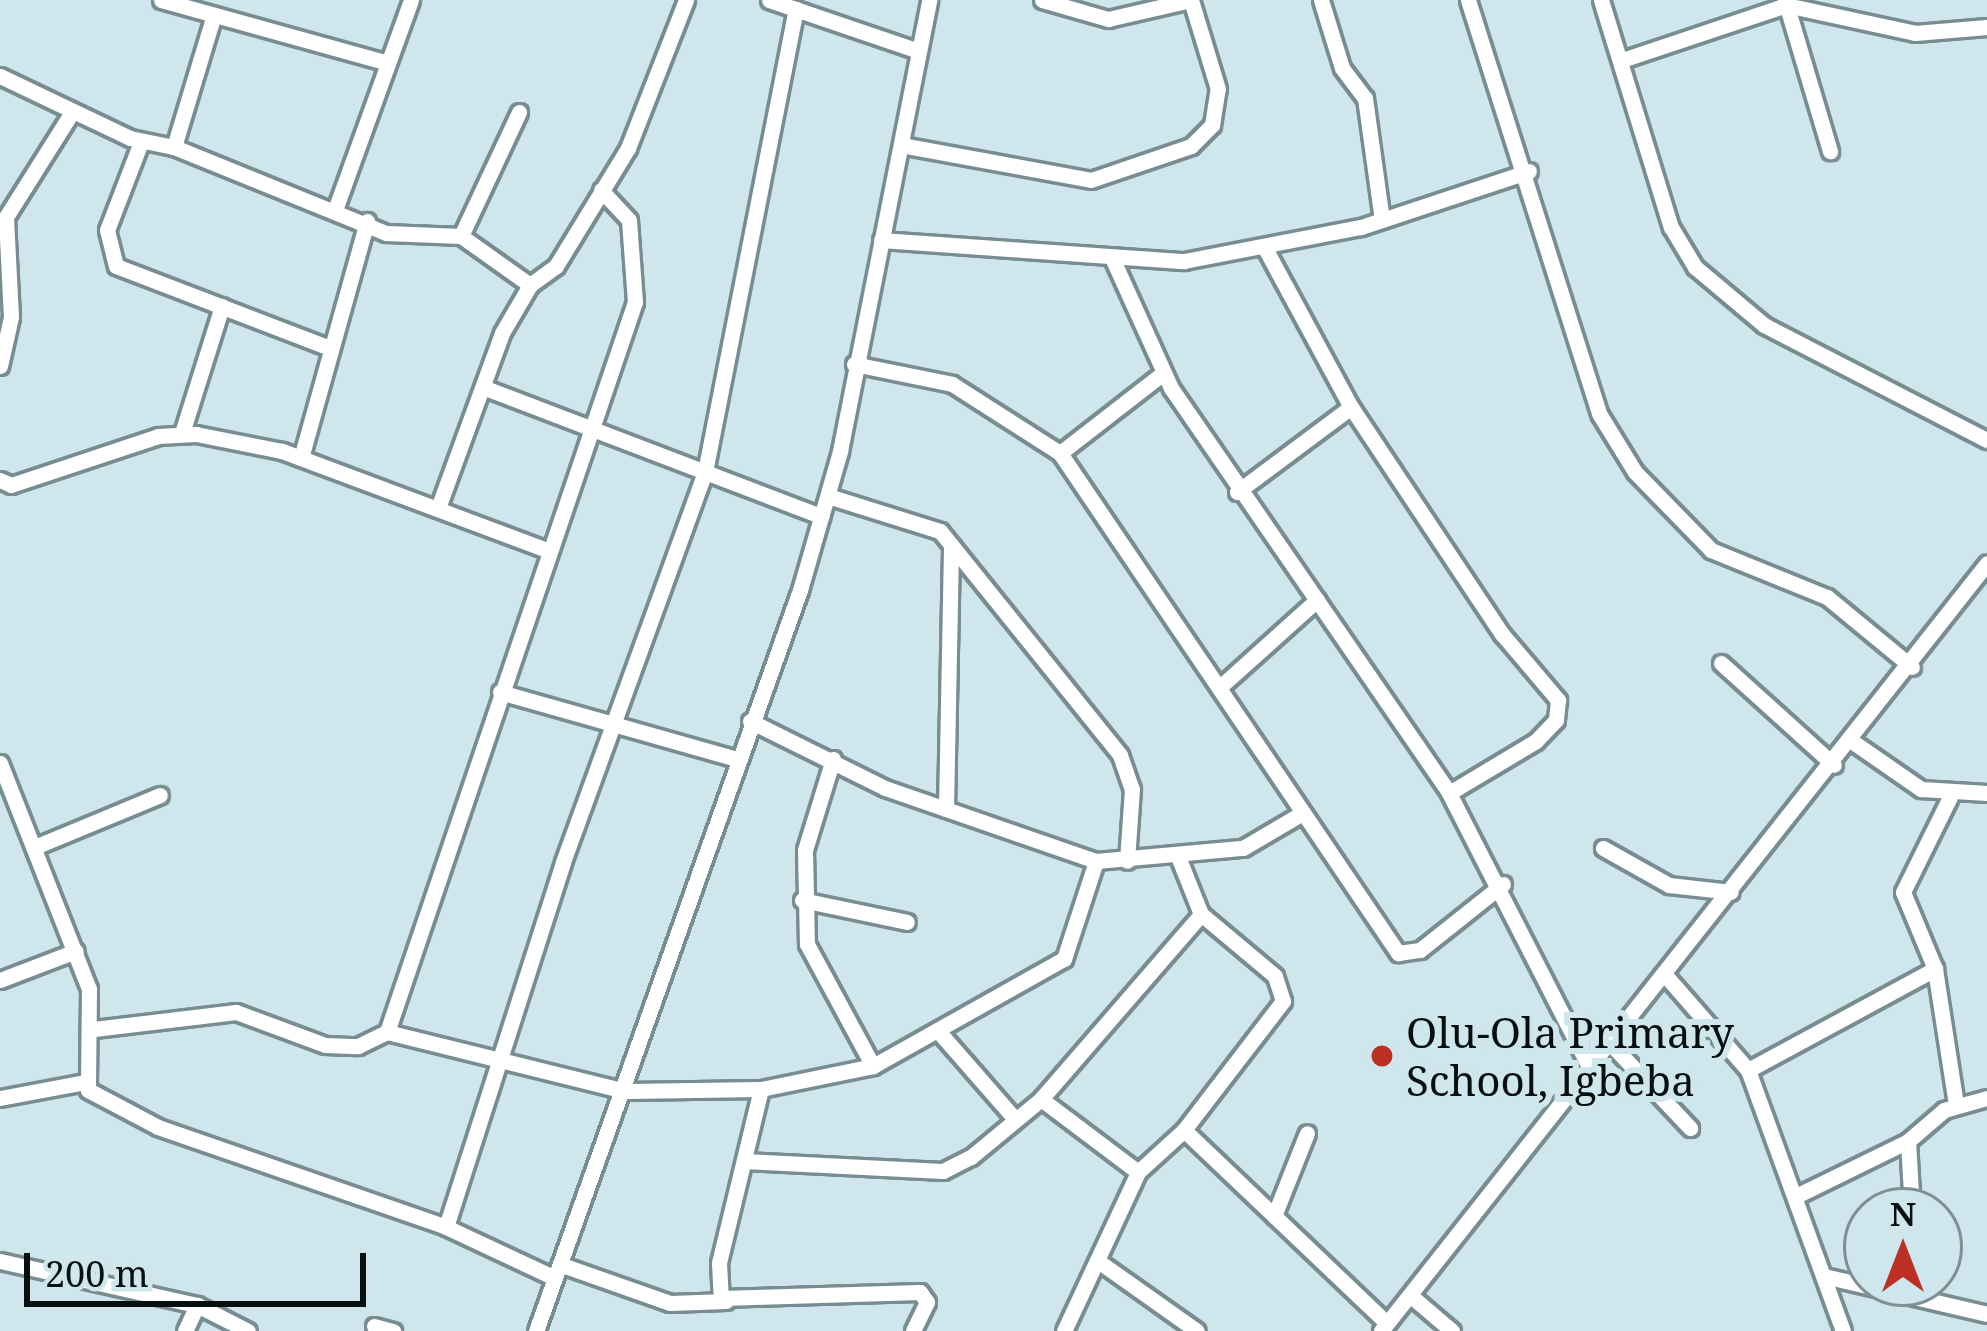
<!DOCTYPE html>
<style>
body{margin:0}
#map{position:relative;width:1987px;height:1331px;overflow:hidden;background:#cfe6ec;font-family:"Noto Serif",serif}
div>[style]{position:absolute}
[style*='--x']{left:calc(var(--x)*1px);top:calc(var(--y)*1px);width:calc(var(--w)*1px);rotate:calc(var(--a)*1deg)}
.roads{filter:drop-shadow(3px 0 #788d92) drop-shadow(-3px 0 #788d92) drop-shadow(0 3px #788d92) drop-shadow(0 -3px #788d92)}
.minor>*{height:15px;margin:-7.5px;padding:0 7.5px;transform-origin:7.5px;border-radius:7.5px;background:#fff}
.dots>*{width:33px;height:33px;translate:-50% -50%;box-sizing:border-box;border:6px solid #cfe6ec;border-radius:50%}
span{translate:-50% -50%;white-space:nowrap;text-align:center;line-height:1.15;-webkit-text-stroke:12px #cfe6ec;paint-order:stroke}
.poi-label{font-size:42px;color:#070f11}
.left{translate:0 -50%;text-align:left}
.north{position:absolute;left:1843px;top:1187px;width:120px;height:120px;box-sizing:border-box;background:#cfe6ec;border:3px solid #7f9094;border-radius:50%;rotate:0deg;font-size:33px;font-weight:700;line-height:48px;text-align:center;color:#070f11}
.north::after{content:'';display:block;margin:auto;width:42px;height:54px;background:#bc2f24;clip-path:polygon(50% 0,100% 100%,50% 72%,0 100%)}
.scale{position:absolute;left:24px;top:1253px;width:342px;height:54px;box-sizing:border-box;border:6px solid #070f11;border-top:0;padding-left:15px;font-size:36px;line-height:42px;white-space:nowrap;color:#070f11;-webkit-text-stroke:9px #cfe6ec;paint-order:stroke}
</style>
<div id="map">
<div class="roads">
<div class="minor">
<i style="--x:161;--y:0;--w:232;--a:15.5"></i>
<i style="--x:769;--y:0;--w:158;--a:18.8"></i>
<i style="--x:1042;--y:0;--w:69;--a:16.1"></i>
<i style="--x:1108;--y:19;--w:84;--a:-13"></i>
<i style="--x:1321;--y:0;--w:71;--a:72.8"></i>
<i style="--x:1342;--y:68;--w:38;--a:53"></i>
<i style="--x:1365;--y:98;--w:123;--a:82.1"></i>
<i style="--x:1468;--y:0;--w:435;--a:72.4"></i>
<i style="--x:1600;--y:415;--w:67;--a:58.4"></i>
<i style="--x:1635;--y:472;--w:109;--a:45.7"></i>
<i style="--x:1711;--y:550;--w:125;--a:22.1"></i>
<i style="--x:1827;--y:597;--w:110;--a:39.5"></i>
<i style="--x:1601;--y:0;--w:238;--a:72.9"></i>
<i style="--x:1671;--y:227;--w:47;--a:59"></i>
<i style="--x:1695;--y:267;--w:90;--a:40"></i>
<i style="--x:1764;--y:325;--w:251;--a:27.3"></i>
<i style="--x:1785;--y:0;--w:158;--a:73.4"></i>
<i style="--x:1622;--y:60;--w:173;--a:-18.5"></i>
<i style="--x:1786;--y:5;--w:132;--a:12.2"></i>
<i style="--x:1915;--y:33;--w:72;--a:-4.8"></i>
<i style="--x:0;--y:76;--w:144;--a:25.5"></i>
<i style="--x:130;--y:138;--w:45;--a:11.6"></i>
<i style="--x:174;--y:147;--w:229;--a:22.1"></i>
<i style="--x:386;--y:233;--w:75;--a:2.3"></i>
<i style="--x:461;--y:236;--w:85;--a:35.4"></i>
<i style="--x:141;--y:142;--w:94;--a:111.1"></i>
<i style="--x:107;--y:230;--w:37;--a:76"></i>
<i style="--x:116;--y:266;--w:229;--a:21"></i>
<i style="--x:901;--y:145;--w:193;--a:10.4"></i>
<i style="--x:1091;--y:180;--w:106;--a:-18.8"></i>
<i style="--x:1191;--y:146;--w:30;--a:-45"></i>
<i style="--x:1212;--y:125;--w:36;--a:-81"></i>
<i style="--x:1218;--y:89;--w:93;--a:-106.9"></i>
<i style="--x:174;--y:147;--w:135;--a:-73.2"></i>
<i style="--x:335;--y:210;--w:223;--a:-70.1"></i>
<i style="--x:461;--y:236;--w:137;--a:-64.9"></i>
<i style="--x:881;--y:240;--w:304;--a:4"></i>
<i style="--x:1184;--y:261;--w:180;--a:-10.9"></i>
<i style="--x:1361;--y:227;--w:177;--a:-18.4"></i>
<i style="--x:1266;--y:250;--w:179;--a:61.6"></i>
<i style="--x:1351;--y:407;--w:273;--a:56.4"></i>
<i style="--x:1502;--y:634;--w:87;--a:49.7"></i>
<i style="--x:1558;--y:700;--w:20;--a:96"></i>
<i style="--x:1556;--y:720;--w:29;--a:134"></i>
<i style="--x:1536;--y:741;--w:101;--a:149.1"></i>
<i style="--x:1113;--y:260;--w:141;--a:65.6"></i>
<i style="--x:1171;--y:388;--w:491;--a:55.5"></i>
<i style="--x:1449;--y:793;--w:310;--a:62.9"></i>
<i style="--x:854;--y:364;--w:100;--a:11.5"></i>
<i style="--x:952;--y:384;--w:128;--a:32.6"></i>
<i style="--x:0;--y:366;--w:50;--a:-77.3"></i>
<i style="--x:11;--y:317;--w:100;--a:-92.9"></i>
<i style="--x:6;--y:217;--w:124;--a:-57.8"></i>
<i style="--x:485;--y:388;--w:360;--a:20.9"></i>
<i style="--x:182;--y:433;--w:133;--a:-72.5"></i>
<i style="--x:1060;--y:453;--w:604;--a:55.94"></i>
<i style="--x:1398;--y:953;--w:22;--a:-8"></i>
<i style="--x:1420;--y:950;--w:106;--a:-38.5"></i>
<i style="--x:1060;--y:453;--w:130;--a:-37.8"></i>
<i style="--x:301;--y:458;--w:246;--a:-74.4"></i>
<i style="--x:0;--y:480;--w:12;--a:24"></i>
<i style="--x:11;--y:485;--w:155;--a:-18.4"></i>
<i style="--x:158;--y:436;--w:38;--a:-3"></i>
<i style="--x:196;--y:434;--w:88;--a:11.2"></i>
<i style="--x:282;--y:451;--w:286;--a:20.5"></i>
<i style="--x:1237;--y:492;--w:142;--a:-36.7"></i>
<i style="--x:828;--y:496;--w:117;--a:17.4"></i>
<i style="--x:940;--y:531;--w:287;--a:51.2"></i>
<i style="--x:1120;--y:755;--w:36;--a:71"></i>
<i style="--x:1132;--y:789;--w:72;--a:94"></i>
<i style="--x:438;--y:508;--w:186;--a:-69.9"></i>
<i style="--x:502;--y:333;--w:56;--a:-59.7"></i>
<i style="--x:530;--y:285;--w:32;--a:-36"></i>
<i style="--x:556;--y:266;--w:138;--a:-58.6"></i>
<i style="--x:628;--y:148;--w:159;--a:-68.6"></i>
<i style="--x:1721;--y:663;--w:152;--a:42.1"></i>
<i style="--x:1221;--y:686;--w:129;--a:-41.9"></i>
<i style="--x:500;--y:692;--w:246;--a:15.8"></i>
<i style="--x:750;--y:721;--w:151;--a:26.4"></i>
<i style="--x:885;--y:788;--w:223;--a:19.1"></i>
<i style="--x:1096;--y:861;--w:148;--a:-5.1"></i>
<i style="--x:1243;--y:848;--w:65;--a:-30.5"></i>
<i style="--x:1853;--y:742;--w:83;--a:34.7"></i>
<i style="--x:1921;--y:789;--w:66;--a:3.5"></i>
<i style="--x:833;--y:759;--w:95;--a:107.1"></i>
<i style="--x:805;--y:850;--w:94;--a:88.8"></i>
<i style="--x:807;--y:944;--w:139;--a:61.6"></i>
<i style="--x:0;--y:763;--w:243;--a:68.5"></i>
<i style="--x:89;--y:989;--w:101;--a:90.6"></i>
<i style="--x:88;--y:1090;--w:79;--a:27.9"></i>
<i style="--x:158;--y:1127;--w:305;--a:19.1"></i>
<i style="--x:446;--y:1227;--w:120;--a:25.1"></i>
<i style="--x:1950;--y:797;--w:106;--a:116.3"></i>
<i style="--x:1903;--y:892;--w:83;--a:67.4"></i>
<i style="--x:1935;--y:969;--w:138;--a:81.2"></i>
<i style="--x:946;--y:809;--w:264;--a:-88.9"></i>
<i style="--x:37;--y:846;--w:133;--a:-22.5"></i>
<i style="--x:1603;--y:848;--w:76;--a:29.3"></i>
<i style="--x:1669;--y:885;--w:62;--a:6.4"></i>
<i style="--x:802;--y:900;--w:107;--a:11.8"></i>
<i style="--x:1666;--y:976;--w:125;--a:48.9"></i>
<i style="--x:1748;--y:1070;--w:278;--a:70"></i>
<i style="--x:0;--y:980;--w:81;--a:-20.9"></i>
<i style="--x:94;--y:1029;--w:143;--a:-6.8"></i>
<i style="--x:236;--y:1012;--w:95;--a:20.3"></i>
<i style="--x:325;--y:1045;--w:33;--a:2"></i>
<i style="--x:358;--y:1046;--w:32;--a:-26"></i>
<i style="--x:387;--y:1032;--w:246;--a:13.9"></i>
<i style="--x:626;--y:1091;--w:135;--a:-0.8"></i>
<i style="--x:761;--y:1089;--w:114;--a:-11.6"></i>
<i style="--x:873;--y:1066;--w:219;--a:-29.3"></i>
<i style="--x:1064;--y:959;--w:103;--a:-71.9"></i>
<i style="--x:387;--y:1032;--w:771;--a:-71.24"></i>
<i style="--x:635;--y:302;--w:82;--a:-94.2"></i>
<i style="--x:629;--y:220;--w:41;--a:-133"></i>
<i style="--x:939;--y:1032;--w:116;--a:48.9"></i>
<i style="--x:1610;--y:1043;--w:117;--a:46.7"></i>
<i style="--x:1748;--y:1070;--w:213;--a:-28.4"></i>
<i style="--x:761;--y:1089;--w:179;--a:103.6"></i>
<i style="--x:719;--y:1263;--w:35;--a:87"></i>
<i style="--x:721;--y:1298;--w:199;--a:-1.7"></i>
<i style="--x:920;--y:1292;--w:12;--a:55"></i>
<i style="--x:927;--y:1302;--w:32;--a:116"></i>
<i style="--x:0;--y:1098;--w:86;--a:-10.7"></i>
<i style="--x:1041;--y:1099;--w:121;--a:37"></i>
<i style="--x:1184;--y:1130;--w:280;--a:43.6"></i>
<i style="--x:1908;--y:1141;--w:70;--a:86.7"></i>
<i style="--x:744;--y:1161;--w:199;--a:2.9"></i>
<i style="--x:943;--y:1171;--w:31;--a:-27"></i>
<i style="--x:971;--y:1157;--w:91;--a:-39.6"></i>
<i style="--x:1041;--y:1099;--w:245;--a:-49.1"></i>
<i style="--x:1201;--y:914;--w:59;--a:-111.8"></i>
<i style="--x:1798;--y:1195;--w:123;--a:-26.1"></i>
<i style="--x:1908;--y:1141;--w:48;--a:-40.7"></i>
<i style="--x:1944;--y:1110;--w:45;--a:-15.6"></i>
<i style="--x:1274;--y:1216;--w:89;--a:-68.3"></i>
<i style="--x:446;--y:1227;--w:383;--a:-72.2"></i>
<i style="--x:563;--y:862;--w:415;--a:-70"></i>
<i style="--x:705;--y:472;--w:472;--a:-78.9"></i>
<i style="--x:0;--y:1261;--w:202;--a:12.6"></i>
<i style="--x:197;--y:1305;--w:57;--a:27"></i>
<i style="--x:1098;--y:1261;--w:121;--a:35.3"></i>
<i style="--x:562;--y:1265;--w:114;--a:19.4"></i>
<i style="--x:670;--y:1303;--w:56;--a:-2"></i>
<i style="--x:1824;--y:1276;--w:167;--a:13.1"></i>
<i style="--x:1411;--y:1296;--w:54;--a:40.5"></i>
<i style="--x:374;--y:1326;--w:20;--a:15"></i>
<i style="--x:185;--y:1331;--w:29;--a:-65"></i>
<i style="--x:536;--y:1331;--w:787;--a:-70.39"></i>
<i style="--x:800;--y:590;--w:145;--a:-73.9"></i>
<i style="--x:840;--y:451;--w:460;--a:-78.8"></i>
<i style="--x:1064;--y:1331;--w:175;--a:-65"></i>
<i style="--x:1138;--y:1172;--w:62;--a:-42.4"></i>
<i style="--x:1184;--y:1130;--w:163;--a:-52.5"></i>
<i style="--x:1283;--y:1001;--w:26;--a:-108"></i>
<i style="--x:1275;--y:976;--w:97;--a:-140"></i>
<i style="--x:1381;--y:1331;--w:978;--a:-51.72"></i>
</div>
</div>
<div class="dots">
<i style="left:1382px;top:1056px;background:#bc2f24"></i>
</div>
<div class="poi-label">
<span class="left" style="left:1406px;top:1056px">Olu-Ola Primary<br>School, Igbeba</span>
</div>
<div class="north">N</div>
<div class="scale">200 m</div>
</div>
